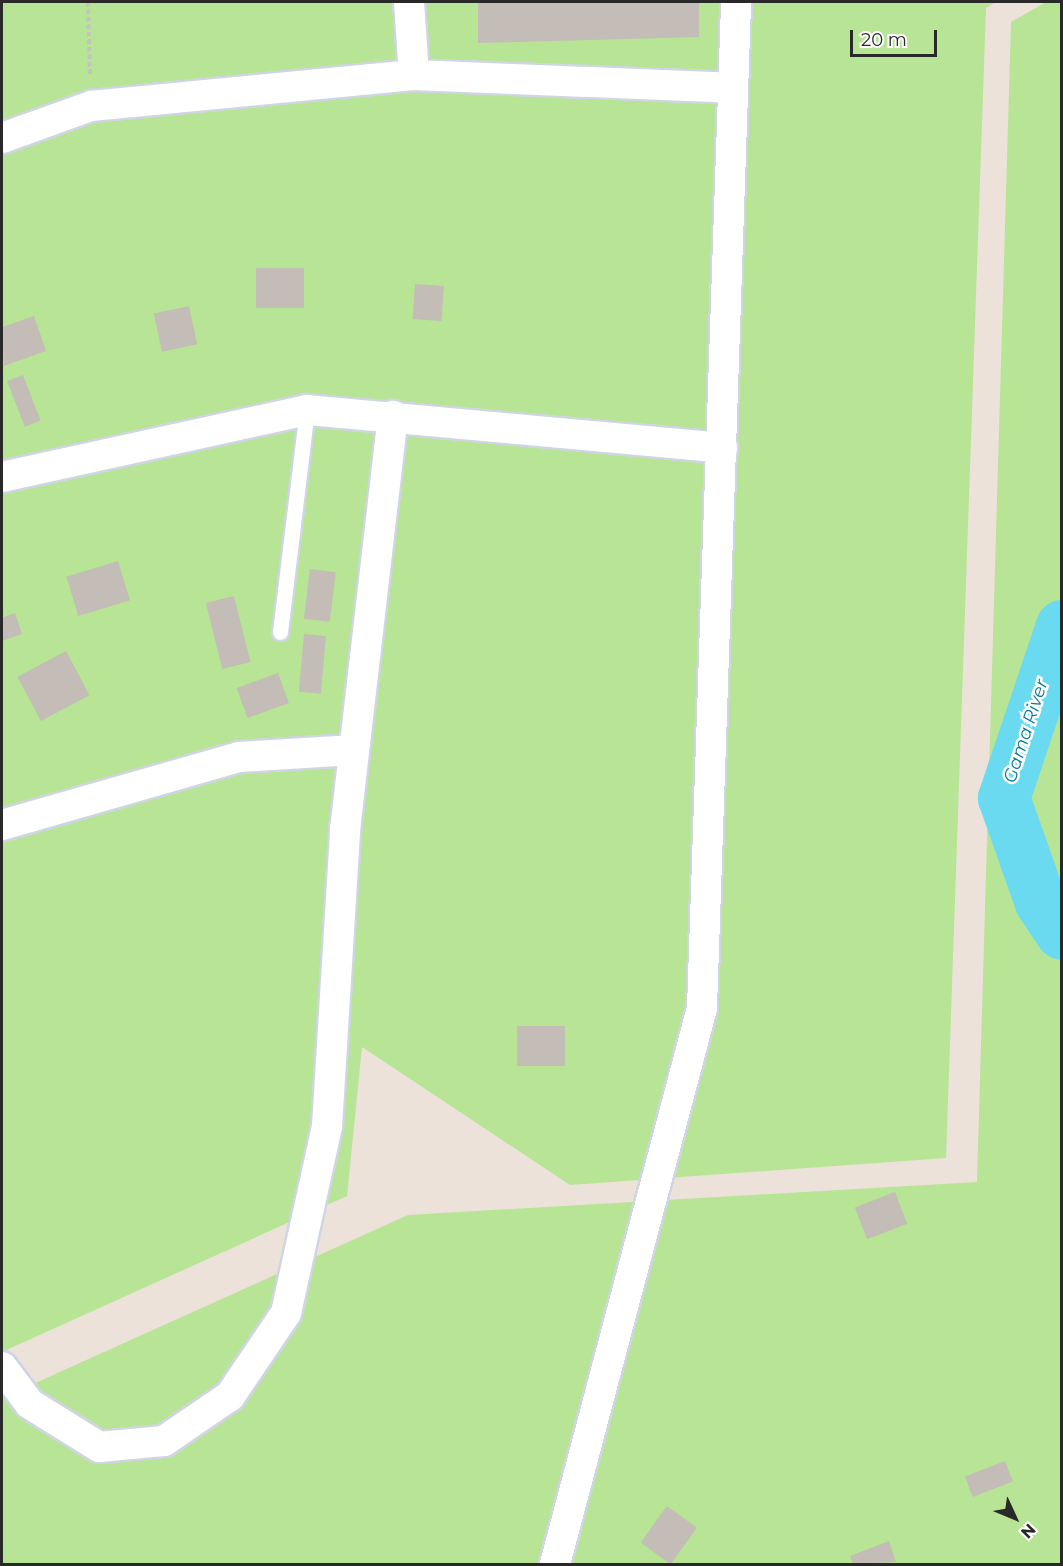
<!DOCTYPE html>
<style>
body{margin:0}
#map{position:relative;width:1063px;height:1566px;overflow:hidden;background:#ece2da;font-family:Montserrat,sans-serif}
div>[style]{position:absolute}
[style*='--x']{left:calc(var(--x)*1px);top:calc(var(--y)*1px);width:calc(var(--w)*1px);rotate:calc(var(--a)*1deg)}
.green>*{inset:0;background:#b7e495}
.river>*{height:52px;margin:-26px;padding:0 26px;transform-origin:26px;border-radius:26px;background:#6adaf1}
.building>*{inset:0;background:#c4bcb7;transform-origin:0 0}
.path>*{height:4px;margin-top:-2px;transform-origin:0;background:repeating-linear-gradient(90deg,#c3c3c3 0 4.5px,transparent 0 7.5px)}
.roads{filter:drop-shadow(2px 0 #cfd5e2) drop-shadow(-2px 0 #cfd5e2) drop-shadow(0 2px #cfd5e2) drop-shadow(0 -2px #cfd5e2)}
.service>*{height:15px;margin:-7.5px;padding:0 7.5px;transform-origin:7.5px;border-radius:7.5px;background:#fff}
.minor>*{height:30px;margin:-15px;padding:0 15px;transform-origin:15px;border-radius:15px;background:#fff}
span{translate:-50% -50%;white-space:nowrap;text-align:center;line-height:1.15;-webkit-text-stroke:5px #fff;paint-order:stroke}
.water-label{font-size:18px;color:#0a789b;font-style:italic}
.frame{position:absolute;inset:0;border:3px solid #292929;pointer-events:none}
.north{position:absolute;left:985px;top:1488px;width:60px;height:60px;-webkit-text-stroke:4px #fff;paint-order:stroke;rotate:134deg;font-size:16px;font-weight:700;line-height:24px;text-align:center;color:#292929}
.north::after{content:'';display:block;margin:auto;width:21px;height:27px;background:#292929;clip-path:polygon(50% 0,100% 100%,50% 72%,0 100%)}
.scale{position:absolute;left:850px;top:30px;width:87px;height:27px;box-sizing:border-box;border:3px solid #292929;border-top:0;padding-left:8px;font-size:18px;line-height:21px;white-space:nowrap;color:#292929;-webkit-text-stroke:4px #fff;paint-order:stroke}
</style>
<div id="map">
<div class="green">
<i style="clip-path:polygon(2px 2px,996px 2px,986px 8px,946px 1158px,570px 1185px,362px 1047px,347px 1196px,2px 1352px)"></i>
<i style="clip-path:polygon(1046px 2px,1061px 2px,1061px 1564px,2px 1564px,2px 1398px,408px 1215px,977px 1182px,1011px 22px)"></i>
</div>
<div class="river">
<i style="--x:1062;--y:626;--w:182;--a:108.6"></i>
<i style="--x:1004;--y:798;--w:111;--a:70.6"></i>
<i style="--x:1041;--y:903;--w:37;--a:56"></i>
</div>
<div class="building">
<i style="clip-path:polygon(478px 2px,699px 2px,699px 37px,478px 43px)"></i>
<i style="left:256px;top:268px;width:48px;height:40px"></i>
<i style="left:415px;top:284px;width:29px;height:35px;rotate:4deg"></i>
<i style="left:189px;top:306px;width:39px;height:36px;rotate:78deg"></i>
<i style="clip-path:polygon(34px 316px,46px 351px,4px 366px,2px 327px)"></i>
<i style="left:23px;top:375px;width:49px;height:17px;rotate:69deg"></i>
<i style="left:118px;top:561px;width:41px;height:54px;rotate:73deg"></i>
<i style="left:310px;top:569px;width:26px;height:50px;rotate:7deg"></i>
<i style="left:234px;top:596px;width:68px;height:29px;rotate:76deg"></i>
<i style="clip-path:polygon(15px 613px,22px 634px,2px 641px,2px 618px)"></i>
<i style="left:304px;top:634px;width:22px;height:58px;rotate:5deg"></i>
<i style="left:66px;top:651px;width:50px;height:55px;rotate:62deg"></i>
<i style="left:278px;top:673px;width:32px;height:44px;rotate:70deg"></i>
<i style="left:517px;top:1026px;width:48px;height:40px"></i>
<i style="left:895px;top:1192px;width:34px;height:43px;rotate:69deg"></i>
<i style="left:1005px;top:1461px;width:22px;height:43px;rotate:69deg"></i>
<i style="left:667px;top:1506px;width:37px;height:45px;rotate:36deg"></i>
<i style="clip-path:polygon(889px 1541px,896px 1562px,853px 1564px,850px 1556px)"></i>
</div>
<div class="path">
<i style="--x:88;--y:2;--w:74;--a:88.5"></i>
</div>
<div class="roads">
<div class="service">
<i style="--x:280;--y:632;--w:224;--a:-83.1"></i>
</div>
<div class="minor">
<i style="--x:409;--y:2;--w:73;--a:86.1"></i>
<i style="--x:2;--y:138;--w:95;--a:-19.8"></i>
<i style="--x:91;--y:106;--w:324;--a:-5.5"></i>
<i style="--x:414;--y:75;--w:317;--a:2.3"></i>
<i style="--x:2;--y:477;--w:312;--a:-12.4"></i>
<i style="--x:307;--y:410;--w:417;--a:5.2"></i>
<i style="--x:2;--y:825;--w:247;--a:-16"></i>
<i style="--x:239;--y:757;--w:115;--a:-3.5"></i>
<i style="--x:2;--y:1367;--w:46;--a:52.9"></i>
<i style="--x:30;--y:1404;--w:81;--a:31.9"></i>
<i style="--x:99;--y:1447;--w:65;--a:-5.3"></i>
<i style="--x:164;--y:1441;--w:80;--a:-34.3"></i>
<i style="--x:230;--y:1396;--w:100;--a:-56"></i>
<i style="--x:286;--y:1313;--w:190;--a:-77.6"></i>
<i style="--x:327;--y:1127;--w:298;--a:-86.5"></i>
<i style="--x:345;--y:830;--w:417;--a:-83.4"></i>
<i style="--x:555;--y:1564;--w:575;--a:-75.19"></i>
<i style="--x:702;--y:1008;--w:1007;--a:-88.06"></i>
</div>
</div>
<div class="water-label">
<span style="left:1026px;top:731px;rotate:-72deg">Gama River</span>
</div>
<div class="frame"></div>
<div class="north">N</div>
<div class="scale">20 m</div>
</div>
